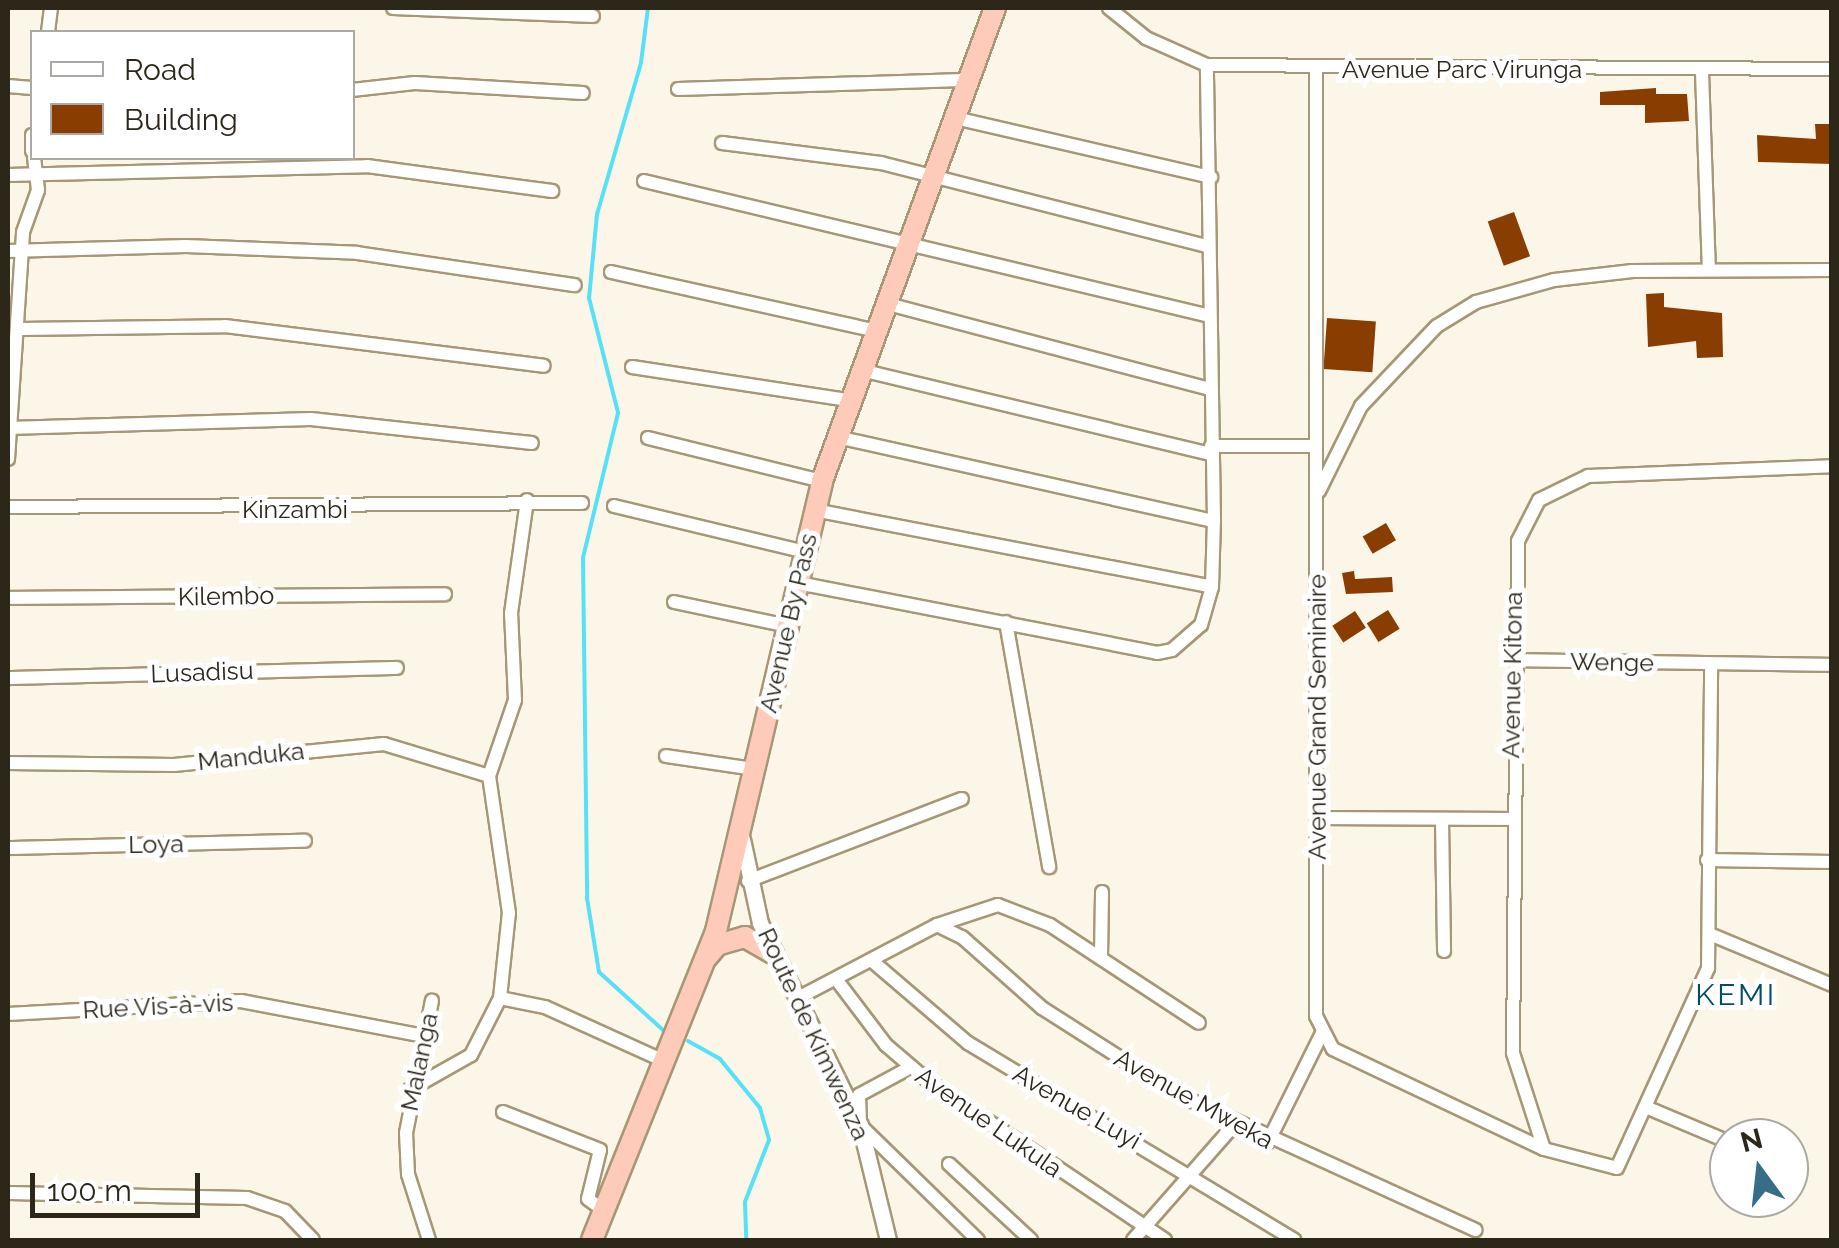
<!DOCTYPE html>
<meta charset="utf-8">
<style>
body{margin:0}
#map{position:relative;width:1839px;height:1248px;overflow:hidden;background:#fcf6e8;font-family:Raleway,sans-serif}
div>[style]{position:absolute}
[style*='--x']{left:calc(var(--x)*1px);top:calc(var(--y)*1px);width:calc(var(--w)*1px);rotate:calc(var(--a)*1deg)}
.stream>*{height:4px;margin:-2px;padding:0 2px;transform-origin:2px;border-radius:2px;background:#57e1f6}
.building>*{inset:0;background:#893d00;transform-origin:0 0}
.roads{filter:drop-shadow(2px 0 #a69777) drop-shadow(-2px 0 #a69777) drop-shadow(0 2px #a69777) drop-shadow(0 -2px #a69777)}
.minor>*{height:12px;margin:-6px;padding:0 6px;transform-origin:6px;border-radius:6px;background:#fff}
.tertiary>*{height:15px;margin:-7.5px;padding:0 7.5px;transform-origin:7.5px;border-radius:7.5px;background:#fff}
.trunk>*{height:20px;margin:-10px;padding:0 10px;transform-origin:10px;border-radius:10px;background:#fecaba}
span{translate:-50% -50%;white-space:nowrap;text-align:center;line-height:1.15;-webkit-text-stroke:10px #fff;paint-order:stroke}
.street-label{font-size:25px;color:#2d271a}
.quarter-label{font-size:30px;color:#004d69;letter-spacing:2.5px}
.frame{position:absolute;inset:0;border:10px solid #2d271a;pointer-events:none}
.legend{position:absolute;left:30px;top:30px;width:325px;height:130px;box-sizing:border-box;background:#fff;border:2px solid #aba9a3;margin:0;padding:12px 18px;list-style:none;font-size:30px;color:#2d271a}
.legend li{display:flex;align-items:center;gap:20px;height:50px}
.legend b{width:50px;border:2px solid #aba9a3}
.north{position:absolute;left:1709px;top:1118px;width:100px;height:100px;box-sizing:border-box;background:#fff;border:2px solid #aba9a3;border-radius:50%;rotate:345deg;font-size:28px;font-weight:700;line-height:40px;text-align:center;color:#2d271a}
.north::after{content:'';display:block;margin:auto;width:35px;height:45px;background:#366e88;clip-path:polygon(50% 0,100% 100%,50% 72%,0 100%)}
.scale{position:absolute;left:30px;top:1173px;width:170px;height:45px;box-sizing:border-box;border:5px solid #2d271a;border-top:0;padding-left:12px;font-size:30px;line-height:35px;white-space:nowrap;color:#2d271a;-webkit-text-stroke:8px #fff;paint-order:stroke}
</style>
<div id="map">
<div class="stream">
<i style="--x:648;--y:8;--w:55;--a:97.3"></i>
<i style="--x:641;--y:63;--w:157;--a:106.2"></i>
<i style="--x:597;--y:214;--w:84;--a:95.4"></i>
<i style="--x:589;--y:298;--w:119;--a:75.8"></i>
<i style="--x:618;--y:413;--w:149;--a:103.6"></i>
<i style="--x:583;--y:558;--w:340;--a:89.3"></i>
<i style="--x:587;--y:898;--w:75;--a:80.8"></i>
<i style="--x:599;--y:972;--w:88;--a:42.2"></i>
<i style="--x:688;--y:1041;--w:37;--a:29"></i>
<i style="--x:720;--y:1059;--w:63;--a:50.8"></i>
<i style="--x:760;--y:1108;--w:33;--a:74"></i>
<i style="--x:769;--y:1140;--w:66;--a:111.2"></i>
<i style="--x:745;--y:1202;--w:38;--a:88"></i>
</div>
<div class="building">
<i style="clip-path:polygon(1656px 88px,1656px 94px,1687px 94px,1689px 121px,1645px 123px,1645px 105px,1600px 105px,1600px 92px)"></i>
<i style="clip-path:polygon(1815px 124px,1832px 124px,1832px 164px,1758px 162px,1757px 135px,1816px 139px)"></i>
<i style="left:1514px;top:212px;width:47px;height:28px;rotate:70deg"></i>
<i style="clip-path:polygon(1664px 293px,1664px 307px,1722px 313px,1723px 357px,1697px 358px,1696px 341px,1648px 347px,1646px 294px)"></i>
<i style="left:1327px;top:318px;width:49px;height:51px;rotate:4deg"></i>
<i style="left:1386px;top:523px;width:20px;height:27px;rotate:60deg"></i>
<i style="clip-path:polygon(1354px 571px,1355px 579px,1392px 577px,1393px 592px,1346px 594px,1342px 573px)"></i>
<i style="left:1388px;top:610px;width:22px;height:25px;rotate:58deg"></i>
<i style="left:1355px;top:611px;width:20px;height:27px;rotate:57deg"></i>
</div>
<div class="roads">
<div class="minor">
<i style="--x:393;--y:8;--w:200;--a:2.3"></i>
<i style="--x:1109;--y:8;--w:48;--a:39"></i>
<i style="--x:1146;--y:38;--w:67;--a:23.9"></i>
<i style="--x:1207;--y:65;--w:625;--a:0.37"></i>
<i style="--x:48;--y:32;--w:24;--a:-83"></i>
<i style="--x:1316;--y:68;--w:948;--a:90"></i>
<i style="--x:1316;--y:1016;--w:37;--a:63"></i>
<i style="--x:1333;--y:1049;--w:233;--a:25.4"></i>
<i style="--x:1544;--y:1149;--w:75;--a:14.6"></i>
<i style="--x:1617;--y:1168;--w:220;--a:-65.5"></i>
<i style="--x:1708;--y:968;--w:304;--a:-89.4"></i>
<i style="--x:1702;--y:72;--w:197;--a:88"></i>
<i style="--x:8;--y:86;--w:24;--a:5"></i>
<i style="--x:678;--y:89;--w:292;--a:-1.8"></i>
<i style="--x:352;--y:90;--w:63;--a:-6.3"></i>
<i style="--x:415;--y:83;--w:168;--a:3.4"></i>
<i style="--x:955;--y:118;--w:263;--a:13"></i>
<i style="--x:32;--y:135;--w:16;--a:90"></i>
<i style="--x:722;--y:143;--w:160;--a:7.2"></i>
<i style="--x:881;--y:163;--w:336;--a:14.3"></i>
<i style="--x:8;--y:175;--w:359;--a:-1.4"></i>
<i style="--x:367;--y:166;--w:187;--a:7.7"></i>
<i style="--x:644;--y:181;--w:578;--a:13.41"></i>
<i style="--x:8;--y:251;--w:178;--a:-1.6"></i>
<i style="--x:186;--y:246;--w:171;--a:2.3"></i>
<i style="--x:357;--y:253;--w:220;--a:8.4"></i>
<i style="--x:611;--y:272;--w:273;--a:12.5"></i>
<i style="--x:888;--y:304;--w:329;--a:14.8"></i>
<i style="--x:20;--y:329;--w:205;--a:-0.8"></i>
<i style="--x:225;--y:326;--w:321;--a:7.1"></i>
<i style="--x:632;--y:367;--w:224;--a:8.7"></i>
<i style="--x:865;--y:371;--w:357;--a:13.5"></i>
<i style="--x:8;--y:428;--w:303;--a:-1.7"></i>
<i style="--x:311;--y:419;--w:222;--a:6.2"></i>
<i style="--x:837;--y:437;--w:386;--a:12.6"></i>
<i style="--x:648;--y:438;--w:179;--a:13.9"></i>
<i style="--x:1211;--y:446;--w:105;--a:0"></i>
<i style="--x:8;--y:459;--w:227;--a:-86.2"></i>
<i style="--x:23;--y:232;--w:45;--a:-70.3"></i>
<i style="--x:38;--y:190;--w:32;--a:-97"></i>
<i style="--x:1319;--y:491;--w:95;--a:-63.7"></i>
<i style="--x:1361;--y:406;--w:110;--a:-46.5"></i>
<i style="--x:1437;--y:326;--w:46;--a:-31.6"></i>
<i style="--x:1476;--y:302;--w:81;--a:-15.8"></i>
<i style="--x:1554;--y:280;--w:79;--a:-6.6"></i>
<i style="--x:1632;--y:271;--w:200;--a:-0.3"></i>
<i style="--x:614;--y:506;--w:197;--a:13.5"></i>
<i style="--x:8;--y:507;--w:574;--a:-0.4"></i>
<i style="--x:814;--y:510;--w:405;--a:10.9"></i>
<i style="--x:798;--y:583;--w:366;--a:11"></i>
<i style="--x:1157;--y:653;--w:15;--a:-11"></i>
<i style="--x:1172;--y:650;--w:38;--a:-41"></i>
<i style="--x:1201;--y:625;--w:40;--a:-74"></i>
<i style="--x:1212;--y:587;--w:66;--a:-88.3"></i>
<i style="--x:1214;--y:521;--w:456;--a:-90.9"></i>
<i style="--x:8;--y:598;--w:437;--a:-0.5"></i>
<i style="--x:674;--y:602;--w:116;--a:11.9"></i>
<i style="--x:1006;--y:622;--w:249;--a:80"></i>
<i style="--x:1513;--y:660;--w:319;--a:0.9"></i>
<i style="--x:8;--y:678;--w:389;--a:-1.5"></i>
<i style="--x:666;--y:756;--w:89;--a:8.4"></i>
<i style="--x:8;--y:763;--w:166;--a:0.7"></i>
<i style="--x:174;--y:765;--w:211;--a:-5.7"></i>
<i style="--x:384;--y:744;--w:110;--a:16.9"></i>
<i style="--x:1318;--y:818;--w:192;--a:0.3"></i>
<i style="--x:1442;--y:820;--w:131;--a:89.1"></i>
<i style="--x:8;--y:848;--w:297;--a:-1.4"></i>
<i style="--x:1707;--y:860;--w:125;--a:0.9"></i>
<i style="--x:748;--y:881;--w:229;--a:-21"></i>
<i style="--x:937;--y:925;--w:28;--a:26"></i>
<i style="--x:962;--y:937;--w:107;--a:41.6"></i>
<i style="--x:1042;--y:1008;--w:160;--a:32.5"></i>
<i style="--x:1177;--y:1094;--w:328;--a:24.5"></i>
<i style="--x:1712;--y:935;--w:130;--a:22.6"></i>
<i style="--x:1101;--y:958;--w:66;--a:-89.1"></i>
<i style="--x:871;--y:960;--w:128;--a:40.6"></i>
<i style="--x:968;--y:1043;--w:381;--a:31.1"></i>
<i style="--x:836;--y:979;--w:83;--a:52.9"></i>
<i style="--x:886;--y:1045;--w:54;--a:40.5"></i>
<i style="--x:927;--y:1080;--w:287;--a:33.9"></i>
<i style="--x:500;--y:998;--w:46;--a:11.3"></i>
<i style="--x:545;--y:1007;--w:131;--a:24.4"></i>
<i style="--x:796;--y:999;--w:159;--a:-27.7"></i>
<i style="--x:937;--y:925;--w:64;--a:-18.2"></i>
<i style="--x:998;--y:905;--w:56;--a:21"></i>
<i style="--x:1050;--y:925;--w:178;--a:33.3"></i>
<i style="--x:8;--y:1014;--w:233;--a:-3.2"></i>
<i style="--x:241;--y:1001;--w:187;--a:10.8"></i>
<i style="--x:911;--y:1067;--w:59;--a:151.7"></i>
<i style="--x:859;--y:1095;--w:30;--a:88"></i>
<i style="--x:860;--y:1125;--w:165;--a:44.3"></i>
<i style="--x:409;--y:1090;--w:71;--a:-29.4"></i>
<i style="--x:471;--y:1055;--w:64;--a:-63"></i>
<i style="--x:500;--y:998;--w:85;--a:-84"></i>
<i style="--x:509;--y:913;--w:138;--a:-98.3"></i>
<i style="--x:489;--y:776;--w:80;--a:-71.1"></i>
<i style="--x:515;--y:700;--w:87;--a:-92.6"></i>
<i style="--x:511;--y:613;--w:114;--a:-81.9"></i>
<i style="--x:1648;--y:1108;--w:88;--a:22.8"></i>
<i style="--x:503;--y:1112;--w:104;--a:21.4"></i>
<i style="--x:600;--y:1150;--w:50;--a:103.8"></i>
<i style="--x:588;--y:1199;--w:19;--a:36"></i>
<i style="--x:1268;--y:1142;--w:122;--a:-63.6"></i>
<i style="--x:1544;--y:1149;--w:101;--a:-107.9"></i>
<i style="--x:1513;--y:1053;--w:512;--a:-89.44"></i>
<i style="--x:1518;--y:541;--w:46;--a:-62.9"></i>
<i style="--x:1539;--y:500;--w:55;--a:-26.1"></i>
<i style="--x:1588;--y:476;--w:244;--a:-2.3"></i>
<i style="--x:949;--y:1164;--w:112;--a:42.8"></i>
<i style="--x:8;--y:1193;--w:239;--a:1.2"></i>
<i style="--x:247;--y:1198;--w:40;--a:18.9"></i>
<i style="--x:285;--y:1211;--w:40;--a:46"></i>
<i style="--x:429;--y:1240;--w:69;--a:-107.7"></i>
<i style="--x:408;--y:1174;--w:41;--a:-92.8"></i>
<i style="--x:406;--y:1133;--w:135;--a:-78.9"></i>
<i style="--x:1133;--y:1240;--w:153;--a:-48.7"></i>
</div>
<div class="tertiary">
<i style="--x:742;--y:839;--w:86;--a:77.9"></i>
<i style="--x:760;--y:923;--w:225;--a:63.7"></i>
<i style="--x:860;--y:1125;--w:118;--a:76.3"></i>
</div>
<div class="trunk">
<i style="--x:707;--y:957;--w:16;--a:-50"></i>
<i style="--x:717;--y:945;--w:29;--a:-16"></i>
<i style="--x:745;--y:937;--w:32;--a:30"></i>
<i style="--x:592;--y:1240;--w:333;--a:-68.1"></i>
<i style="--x:716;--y:931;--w:462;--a:-76.7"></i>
<i style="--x:822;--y:481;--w:504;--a:-69.91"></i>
</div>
</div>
<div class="street-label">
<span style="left:1462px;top:69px">Avenue Parc Virunga</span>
<span style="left:295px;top:509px">Kinzambi</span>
<span style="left:226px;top:596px;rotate:-1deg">Kilembo</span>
<span style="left:788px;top:623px;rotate:-77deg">Avenue By Pass</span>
<span style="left:1612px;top:662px;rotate:1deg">Wenge</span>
<span style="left:202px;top:672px;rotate:-2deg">Lusadisu</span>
<span style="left:1512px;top:675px;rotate:-89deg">Avenue Kitona</span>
<span style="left:1317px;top:717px;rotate:-90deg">Avenue Grand Seminaire</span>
<span style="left:251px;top:756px;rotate:-6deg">Manduka</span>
<span style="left:156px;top:844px;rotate:-1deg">Loya</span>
<span style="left:158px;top:1006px;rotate:-3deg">Rue Vis-à-vis</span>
<span style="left:814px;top:1034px;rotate:65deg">Route de Kimwenza</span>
<span style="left:419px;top:1062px;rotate:-78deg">Malanga</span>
<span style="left:1194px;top:1099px;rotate:29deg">Avenue Mweka</span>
<span style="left:1077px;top:1107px;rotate:30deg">Avenue Luyi</span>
<span style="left:989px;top:1122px;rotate:35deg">Avenue Lukula</span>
</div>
<div class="quarter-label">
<span style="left:1736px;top:995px">KEMI</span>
</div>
<div class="frame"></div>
<ul class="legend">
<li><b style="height:12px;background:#fff"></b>Road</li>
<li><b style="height:28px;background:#893d00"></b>Building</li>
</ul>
<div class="north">N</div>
<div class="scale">100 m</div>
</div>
